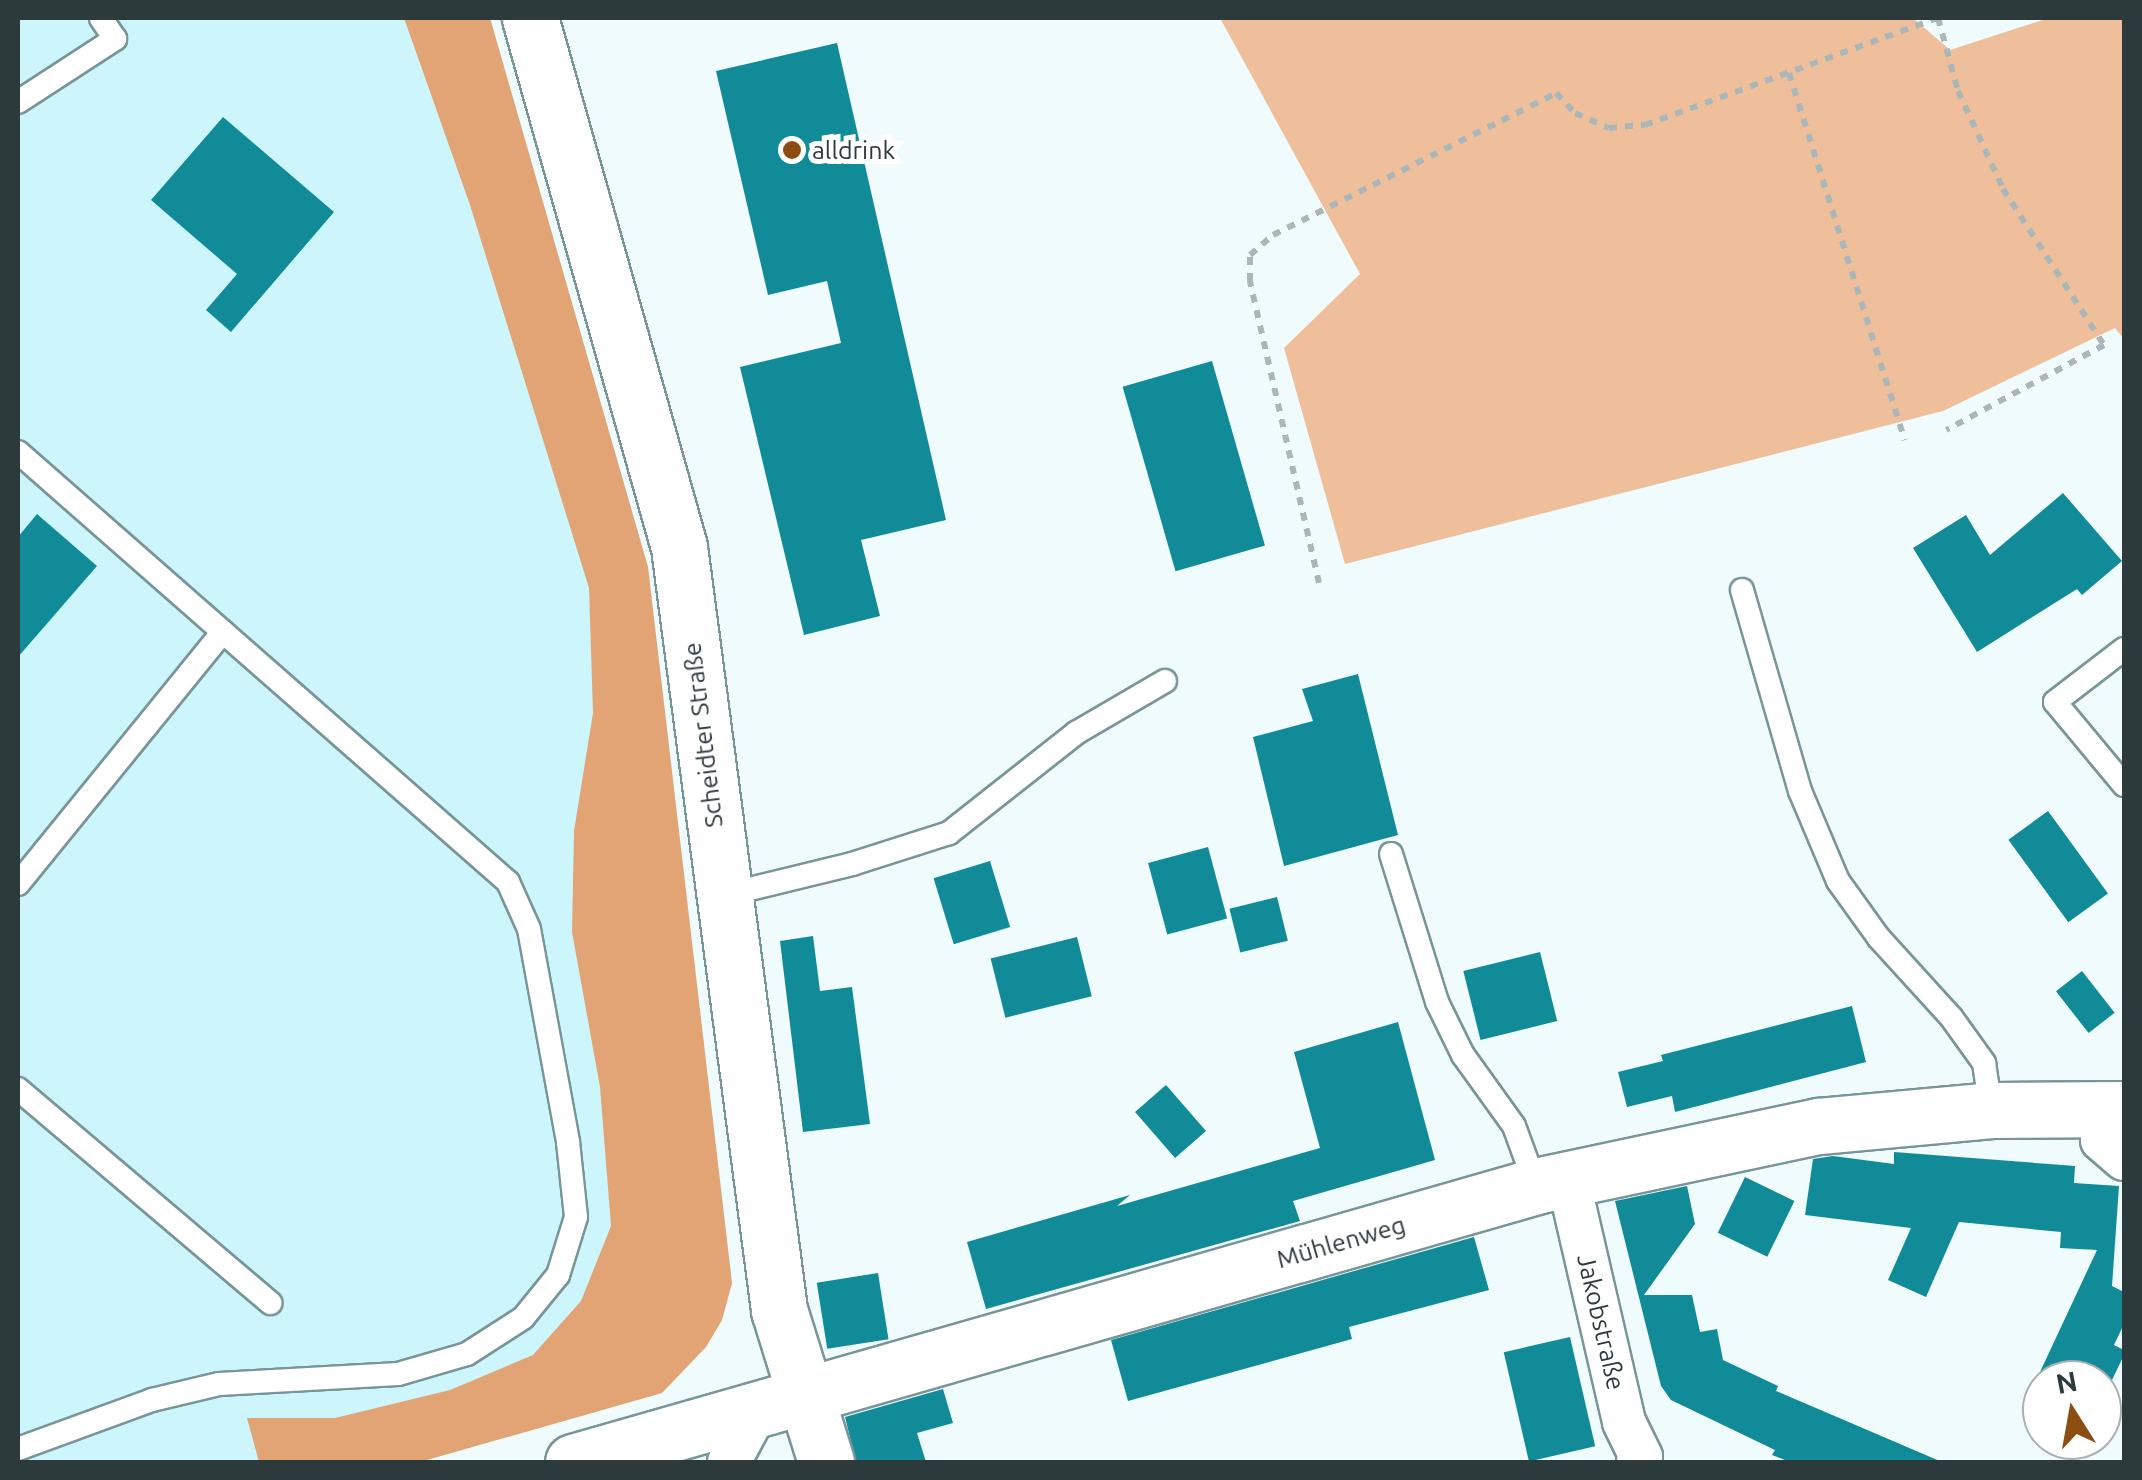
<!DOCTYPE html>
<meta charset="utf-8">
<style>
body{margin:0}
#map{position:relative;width:2142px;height:1480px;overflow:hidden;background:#effbfd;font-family:Ubuntu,sans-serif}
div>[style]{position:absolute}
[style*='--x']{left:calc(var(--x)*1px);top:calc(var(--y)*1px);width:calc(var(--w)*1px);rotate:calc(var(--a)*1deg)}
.built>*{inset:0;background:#cdf6fc}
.green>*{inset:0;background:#efbf9b}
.forest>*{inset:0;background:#e2a475}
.building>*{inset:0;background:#118b98;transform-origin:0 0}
.path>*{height:6px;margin-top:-3px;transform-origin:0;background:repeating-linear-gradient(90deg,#aab6b8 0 8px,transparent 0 16px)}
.roads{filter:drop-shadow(2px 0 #799599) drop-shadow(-2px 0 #799599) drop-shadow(0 2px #799599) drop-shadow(0 -2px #799599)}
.service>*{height:22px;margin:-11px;padding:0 11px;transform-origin:11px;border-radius:11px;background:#fff}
.minor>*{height:42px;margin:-21px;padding:0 21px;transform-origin:21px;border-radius:21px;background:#fff}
.tertiary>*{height:55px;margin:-27.5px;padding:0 27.5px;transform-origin:27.5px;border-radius:27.5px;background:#fff}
.secondary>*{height:55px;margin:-27.5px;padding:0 27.5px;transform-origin:27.5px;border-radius:27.5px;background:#fff}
.dots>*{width:28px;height:28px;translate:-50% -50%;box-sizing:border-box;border:5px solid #fff;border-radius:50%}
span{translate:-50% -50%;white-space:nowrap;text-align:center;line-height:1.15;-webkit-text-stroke:10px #fff;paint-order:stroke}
.poi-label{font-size:25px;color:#2d3a3b}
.left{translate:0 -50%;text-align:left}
.street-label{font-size:25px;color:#2d3a3b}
.frame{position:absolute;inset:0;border:20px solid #2d3a3b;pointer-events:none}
.north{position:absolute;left:2022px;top:1360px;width:100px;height:100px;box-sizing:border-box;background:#fff;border:2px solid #abb0b1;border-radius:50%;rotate:349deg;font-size:28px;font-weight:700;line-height:40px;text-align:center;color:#2d3a3b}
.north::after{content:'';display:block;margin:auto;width:35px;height:45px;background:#8b4d11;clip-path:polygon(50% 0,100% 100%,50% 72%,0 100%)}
</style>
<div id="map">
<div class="built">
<i style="clip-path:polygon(18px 18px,490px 18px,648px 567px,732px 1283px,722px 1320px,706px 1347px,662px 1393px,420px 1462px,18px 1462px)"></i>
</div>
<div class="green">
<i style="clip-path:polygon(1220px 18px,1913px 18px,1950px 50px,2049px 18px,2124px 18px,2124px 339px,2115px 328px,1943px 411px,1345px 564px,1284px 348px,1360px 274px)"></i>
</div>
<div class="forest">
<i style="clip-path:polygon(404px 18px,490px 18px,648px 567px,732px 1283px,722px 1320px,706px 1347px,662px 1393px,420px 1462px,259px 1462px,247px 1418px,335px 1418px,450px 1390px,533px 1355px,581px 1301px,611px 1226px,600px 1087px,572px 932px,574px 831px,593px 713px,589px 588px,470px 205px)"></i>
</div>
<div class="building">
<i style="clip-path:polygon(837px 43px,946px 520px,861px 540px,880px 616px,804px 635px,740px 367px,841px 343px,827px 281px,768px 295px,716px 71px)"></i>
<i style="clip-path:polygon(223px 117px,334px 212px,231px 332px,206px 310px,237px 274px,151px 200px)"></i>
<i style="left:1212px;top:361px;width:192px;height:93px;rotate:74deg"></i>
<i style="clip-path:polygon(2063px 493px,2122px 561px,2082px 595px,2077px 589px,1977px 652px,1913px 548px,1966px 515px,1990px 555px)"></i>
<i style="clip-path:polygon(37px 514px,97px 566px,18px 657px,18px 537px)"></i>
<i style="clip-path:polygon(1358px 674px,1398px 835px,1284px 866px,1253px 737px,1313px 721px,1302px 689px)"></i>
<i style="left:2048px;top:811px;width:102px;height:49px;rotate:54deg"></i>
<i style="left:1208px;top:847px;width:74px;height:62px;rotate:75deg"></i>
<i style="left:990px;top:861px;width:69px;height:59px;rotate:73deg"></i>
<i style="left:1277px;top:897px;width:45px;height:49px;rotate:76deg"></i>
<i style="clip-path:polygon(813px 936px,820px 991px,852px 987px,870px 1124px,803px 1132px,780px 941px)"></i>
<i style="left:1077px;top:937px;width:61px;height:89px;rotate:76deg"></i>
<i style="left:1540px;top:952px;width:71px;height:79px;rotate:76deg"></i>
<i style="left:2082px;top:971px;width:53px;height:33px;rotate:52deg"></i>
<i style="clip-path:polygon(1852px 1006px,1866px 1062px,1675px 1112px,1672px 1096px,1627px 1107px,1618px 1072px,1663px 1061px,1661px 1055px)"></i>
<i style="clip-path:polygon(1398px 1022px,1435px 1160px,1293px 1201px,1300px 1221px,986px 1309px,967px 1242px,1130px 1195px,1117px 1206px,1320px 1148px,1294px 1052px)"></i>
<i style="left:1166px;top:1085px;width:61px;height:41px;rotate:49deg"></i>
<i style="clip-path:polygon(1894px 1152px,2075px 1166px,2074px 1183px,2119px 1186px,2112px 1286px,2124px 1292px,2124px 1324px,2114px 1345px,2124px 1350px,2124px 1355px,2112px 1380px,2058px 1380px,2040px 1372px,2097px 1250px,2060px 1248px,2061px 1232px,1959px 1222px,1926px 1297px,1888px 1280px,1911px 1228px,1805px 1215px,1813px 1159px,1833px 1156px,1894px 1164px)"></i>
<i style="left:1745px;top:1177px;width:55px;height:62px;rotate:26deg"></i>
<i style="clip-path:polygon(1687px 1186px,1695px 1224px,1644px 1295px,1692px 1295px,1700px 1332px,1717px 1329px,1723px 1360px,1778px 1386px,1776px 1391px,1942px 1462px,1790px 1462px,1772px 1455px,1775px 1450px,1671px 1400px,1661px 1386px,1615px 1201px)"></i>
<i style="clip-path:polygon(1474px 1237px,1489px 1290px,1349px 1327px,1352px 1339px,1128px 1401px,1111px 1340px)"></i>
<i style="left:878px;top:1273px;width:67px;height:62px;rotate:81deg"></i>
<i style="left:1570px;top:1337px;width:112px;height:68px;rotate:77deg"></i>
<i style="clip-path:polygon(943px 1389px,953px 1423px,917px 1433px,926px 1462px,856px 1462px,845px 1417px)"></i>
</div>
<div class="path">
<i style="--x:1938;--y:18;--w:76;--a:74.7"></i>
<i style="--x:1958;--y:91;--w:108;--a:65.3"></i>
<i style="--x:2003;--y:189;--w:186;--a:57.1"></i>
<i style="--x:2104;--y:345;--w:179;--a:151.7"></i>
<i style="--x:1789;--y:73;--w:385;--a:72.5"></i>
<i style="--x:1319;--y:583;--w:310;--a:-102.9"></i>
<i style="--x:1250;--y:281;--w:26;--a:-90"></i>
<i style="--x:1250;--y:255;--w:30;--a:-41"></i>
<i style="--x:1273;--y:235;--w:317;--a:-26.6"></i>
<i style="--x:1556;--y:93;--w:28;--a:46"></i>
<i style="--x:1575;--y:113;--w:37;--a:24"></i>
<i style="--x:1609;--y:128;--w:36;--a:-5"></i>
<i style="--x:1645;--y:125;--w:312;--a:-20.1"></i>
</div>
<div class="roads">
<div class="service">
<i style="--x:18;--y:102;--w:116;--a:-33"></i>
<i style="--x:115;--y:39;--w:25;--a:-124"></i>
<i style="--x:18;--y:452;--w:652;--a:41.27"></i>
<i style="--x:508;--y:882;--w:51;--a:65.9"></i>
<i style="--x:529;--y:929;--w:217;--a:79.6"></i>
<i style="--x:568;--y:1142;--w:75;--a:83.9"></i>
<i style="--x:576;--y:1217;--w:61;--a:107.2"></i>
<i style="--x:558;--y:1275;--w:55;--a:129.1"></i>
<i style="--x:523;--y:1318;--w:67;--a:147.3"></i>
<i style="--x:467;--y:1354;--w:72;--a:163.8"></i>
<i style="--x:398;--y:1374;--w:179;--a:176.8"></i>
<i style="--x:219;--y:1384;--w:69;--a:166.6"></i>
<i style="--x:152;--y:1400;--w:143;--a:159.9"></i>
<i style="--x:1742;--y:590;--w:209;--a:73.9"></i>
<i style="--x:1800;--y:791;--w:98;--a:67.1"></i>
<i style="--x:1838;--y:881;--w:70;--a:54.3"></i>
<i style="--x:1879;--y:938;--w:107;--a:47.7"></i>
<i style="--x:1951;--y:1017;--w:57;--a:54.3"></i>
<i style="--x:1984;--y:1063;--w:48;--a:81.5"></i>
<i style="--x:2124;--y:649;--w:87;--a:142.5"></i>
<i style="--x:2055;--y:702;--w:108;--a:50.3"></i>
<i style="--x:1391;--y:854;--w:155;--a:72.7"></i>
<i style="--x:1437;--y:1002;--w:59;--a:63.9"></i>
<i style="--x:1463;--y:1055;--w:87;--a:54.3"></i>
<i style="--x:1514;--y:1126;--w:64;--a:69.9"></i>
<i style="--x:18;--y:884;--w:325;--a:-50.9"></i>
<i style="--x:725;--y:895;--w:131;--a:-13.7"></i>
<i style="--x:852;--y:864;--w:102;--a:-17.7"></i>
<i style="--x:949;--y:833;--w:162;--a:-38.2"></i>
<i style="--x:1076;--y:733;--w:103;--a:-30.3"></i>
<i style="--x:18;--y:1089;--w:331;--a:40.3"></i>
</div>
<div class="minor">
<i style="--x:2102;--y:1110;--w:30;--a:90"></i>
<i style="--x:2102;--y:1140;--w:29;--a:41"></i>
<i style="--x:1568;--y:1179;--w:249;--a:77"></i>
<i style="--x:1624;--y:1422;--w:39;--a:64"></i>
<i style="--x:1641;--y:1457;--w:6;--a:121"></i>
<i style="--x:729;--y:1462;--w:61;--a:-61.8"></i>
</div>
<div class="tertiary">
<i style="--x:573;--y:1462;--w:1002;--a:-15.99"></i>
<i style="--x:1536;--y:1186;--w:289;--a:-12"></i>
<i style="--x:1819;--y:1126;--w:173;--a:-5.3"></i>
<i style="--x:1991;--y:1110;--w:133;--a:-0.4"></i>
</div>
<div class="secondary">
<i style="--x:530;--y:18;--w:550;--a:74.27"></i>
<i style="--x:679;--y:547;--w:770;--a:82.53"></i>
<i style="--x:779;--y:1310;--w:159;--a:72.8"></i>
</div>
</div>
<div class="dots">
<i style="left:792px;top:150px;background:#8b4d11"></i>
</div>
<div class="poi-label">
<span class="left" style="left:812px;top:150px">alldrink</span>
</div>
<div class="street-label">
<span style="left:703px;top:735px;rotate:-97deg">Scheidter Straße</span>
<span style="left:1341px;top:1242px;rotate:-16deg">Mühlenweg</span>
<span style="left:1601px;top:1322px;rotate:77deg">Jakobstraße</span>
</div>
<div class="frame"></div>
<div class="north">N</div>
</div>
